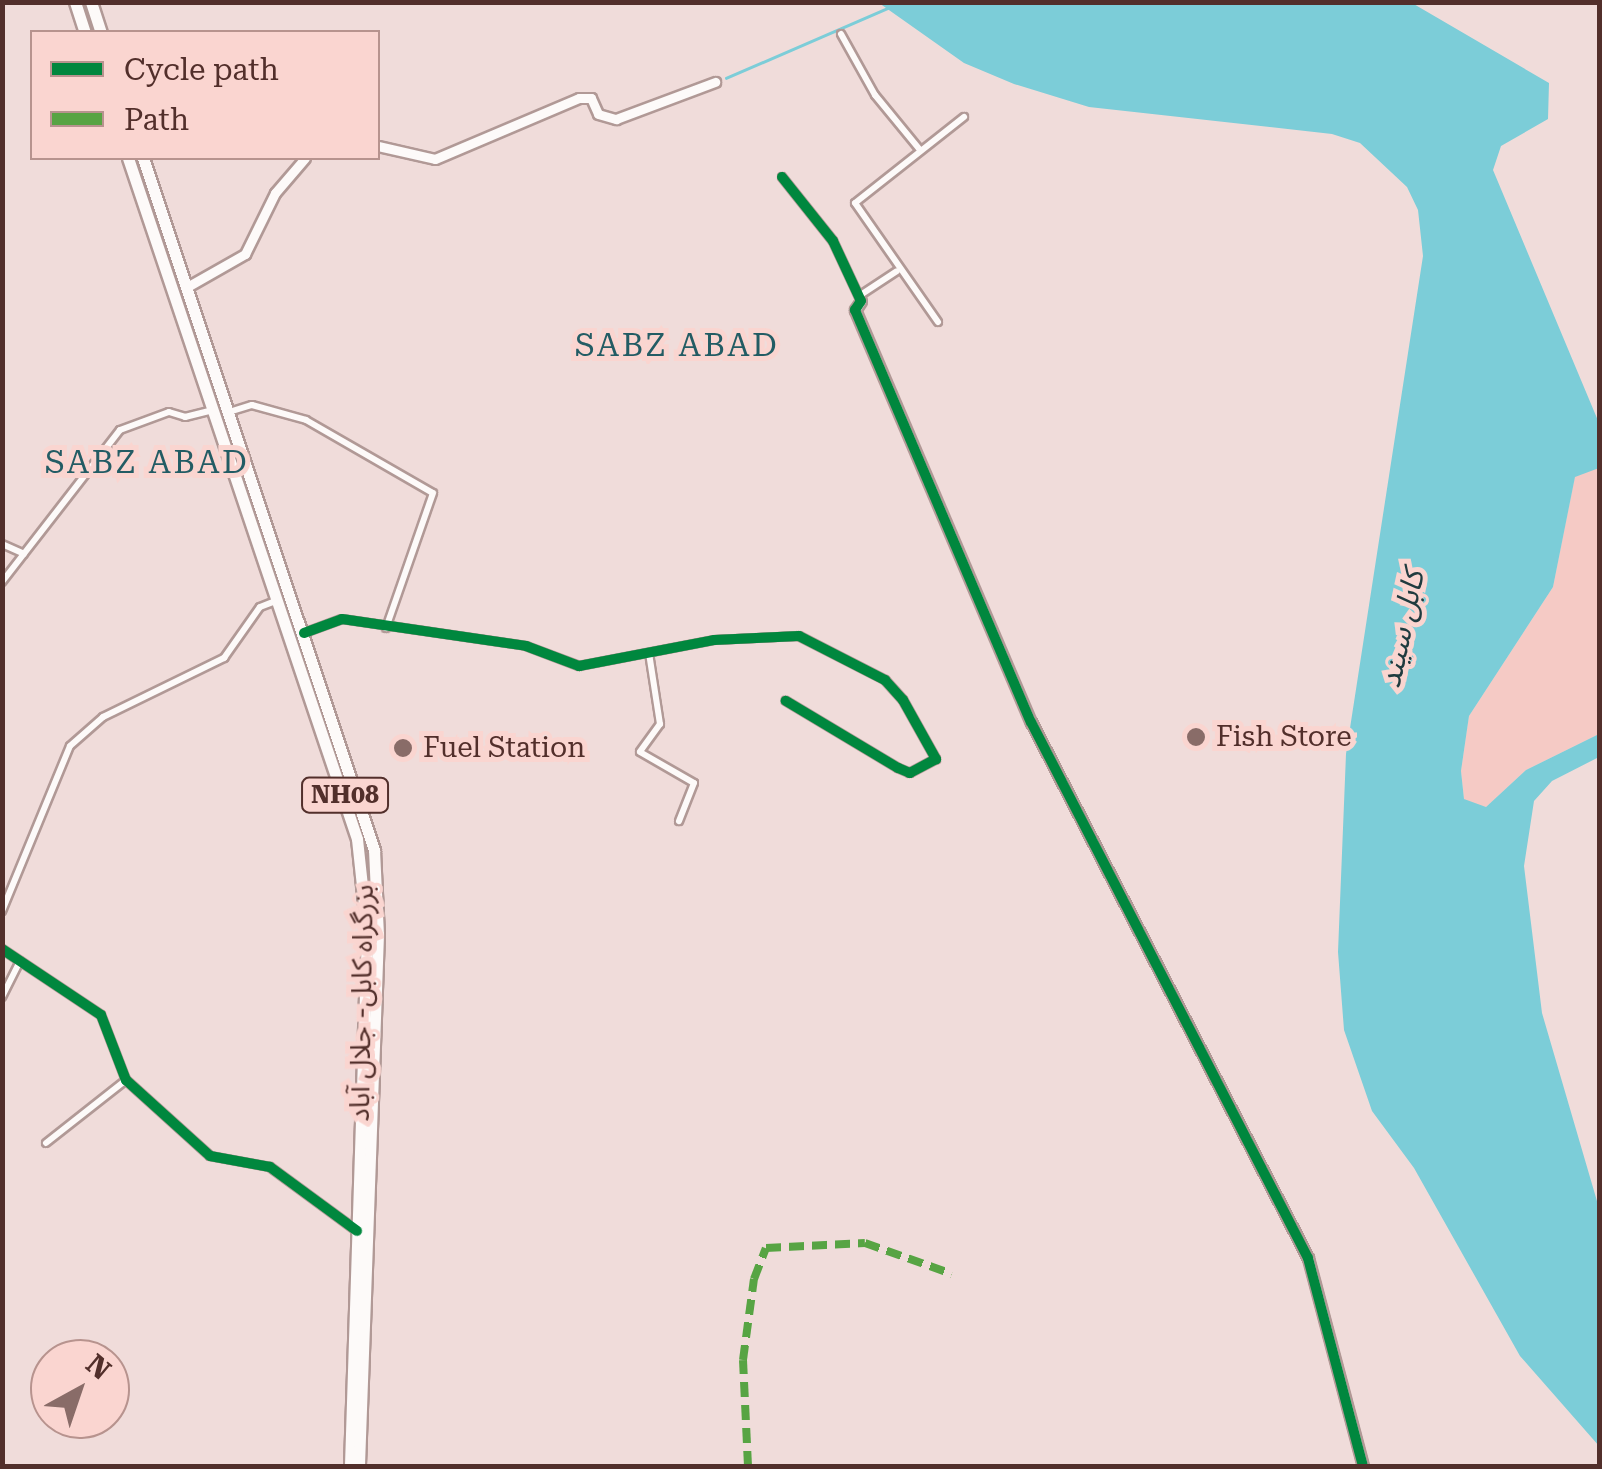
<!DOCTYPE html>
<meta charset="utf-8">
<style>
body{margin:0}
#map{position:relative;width:1602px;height:1469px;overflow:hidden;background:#f0dcda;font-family:"Roboto Serif","Noto Sans Arabic",serif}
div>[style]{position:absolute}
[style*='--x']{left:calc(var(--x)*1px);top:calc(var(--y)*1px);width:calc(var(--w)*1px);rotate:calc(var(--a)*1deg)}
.green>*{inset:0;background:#f5cac5}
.water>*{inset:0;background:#7ccdd8}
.stream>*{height:2.5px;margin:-1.25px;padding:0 1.25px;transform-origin:1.25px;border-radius:1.25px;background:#7ccdd8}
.roads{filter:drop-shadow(2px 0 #b19996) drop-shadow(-2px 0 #b19996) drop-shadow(0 2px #b19996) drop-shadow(0 -2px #b19996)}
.minor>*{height:6px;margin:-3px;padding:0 3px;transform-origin:3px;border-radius:3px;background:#fdfaf9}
.tertiary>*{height:9px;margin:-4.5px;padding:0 4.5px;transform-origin:4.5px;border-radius:4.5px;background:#fdfaf9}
.trunk>*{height:11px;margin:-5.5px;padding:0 5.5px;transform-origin:5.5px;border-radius:5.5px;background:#fdfaf9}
.quiet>*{height:8px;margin-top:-4px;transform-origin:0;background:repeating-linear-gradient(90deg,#57a443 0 15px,transparent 0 23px)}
.cycleway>*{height:10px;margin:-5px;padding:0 5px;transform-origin:5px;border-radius:5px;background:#00873e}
.dots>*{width:28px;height:28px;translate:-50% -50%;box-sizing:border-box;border:5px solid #fad5d0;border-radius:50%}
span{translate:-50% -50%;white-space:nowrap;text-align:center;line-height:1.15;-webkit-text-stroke:10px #fad5d0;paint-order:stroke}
.shield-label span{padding:2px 8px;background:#fad5d0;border:2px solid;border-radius:8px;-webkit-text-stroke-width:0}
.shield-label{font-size:25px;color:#522f2b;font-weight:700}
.poi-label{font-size:28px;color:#522f2b}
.left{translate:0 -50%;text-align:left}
.street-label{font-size:28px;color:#522f2b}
.water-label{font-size:30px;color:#203b3f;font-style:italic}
.quarter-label{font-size:32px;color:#235c64;letter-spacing:2.5px}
.frame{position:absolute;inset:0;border:5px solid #522f2b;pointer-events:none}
.legend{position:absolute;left:30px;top:30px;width:350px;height:130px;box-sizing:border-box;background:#fad5d0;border:2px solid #b7938e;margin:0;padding:12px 18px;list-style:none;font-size:30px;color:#522f2b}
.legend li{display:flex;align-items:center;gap:20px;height:50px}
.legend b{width:50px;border:2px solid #b7938e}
.north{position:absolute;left:30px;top:1339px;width:100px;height:100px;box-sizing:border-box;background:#fad5d0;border:2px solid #b7938e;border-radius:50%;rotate:40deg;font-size:28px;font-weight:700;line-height:40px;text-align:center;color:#522f2b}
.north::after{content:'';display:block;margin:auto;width:35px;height:45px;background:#896c68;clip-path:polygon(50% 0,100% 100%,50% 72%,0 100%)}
</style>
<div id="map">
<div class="green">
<i style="clip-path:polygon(1591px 467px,1599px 468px,1599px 734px,1526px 770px,1486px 807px,1475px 806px,1464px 799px,1461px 771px,1469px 716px,1553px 587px,1575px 476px)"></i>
</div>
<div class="water">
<i style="clip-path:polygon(879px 3px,1412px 3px,1549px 83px,1548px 119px,1501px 146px,1493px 170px,1599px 423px,1599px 468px,1575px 477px,1553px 587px,1469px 716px,1461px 771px,1464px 799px,1486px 807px,1526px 770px,1599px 734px,1599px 757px,1552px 781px,1534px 801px,1524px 866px,1542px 1013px,1599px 1208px,1599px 1446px,1520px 1356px,1414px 1168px,1372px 1111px,1344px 1030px,1338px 952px,1346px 754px,1423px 256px,1418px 210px,1407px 187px,1360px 143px,1332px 134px,1089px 107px,1014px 84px,964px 63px)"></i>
</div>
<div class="stream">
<i style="--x:726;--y:78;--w:179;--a:-23.4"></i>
</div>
<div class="roads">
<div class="minor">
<i style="--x:841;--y:34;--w:70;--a:60.9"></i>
<i style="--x:875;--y:95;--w:71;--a:50.7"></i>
<i style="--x:782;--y:177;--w:82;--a:51.4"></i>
<i style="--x:833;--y:241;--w:66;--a:65"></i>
<i style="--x:859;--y:296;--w:45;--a:-33.3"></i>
<i style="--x:938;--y:322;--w:145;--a:-124.9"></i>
<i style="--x:855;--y:203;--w:139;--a:-38.3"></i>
<i style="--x:229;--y:412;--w:24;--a:-17"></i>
<i style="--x:252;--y:405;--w:56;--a:15.5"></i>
<i style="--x:306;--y:420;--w:146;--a:29.9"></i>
<i style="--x:433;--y:493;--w:143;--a:109.2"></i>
<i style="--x:2;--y:544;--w:24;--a:24"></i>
<i style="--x:2;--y:582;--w:192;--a:-52.2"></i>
<i style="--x:120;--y:430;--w:52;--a:-20.2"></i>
<i style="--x:169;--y:412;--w:17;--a:17"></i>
<i style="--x:185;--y:417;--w:29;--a:-14"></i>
<i style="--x:304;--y:633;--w:40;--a:-20.2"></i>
<i style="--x:342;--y:619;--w:186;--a:8.3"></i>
<i style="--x:526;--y:646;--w:57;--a:20.7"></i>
<i style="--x:579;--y:666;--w:137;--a:-10.9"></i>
<i style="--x:714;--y:640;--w:85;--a:-2.7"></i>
<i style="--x:799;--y:636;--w:97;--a:27.1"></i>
<i style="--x:885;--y:680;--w:27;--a:48"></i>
<i style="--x:903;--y:700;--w:68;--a:60.8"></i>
<i style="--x:936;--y:759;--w:30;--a:152"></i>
<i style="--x:910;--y:773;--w:13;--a:-157"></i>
<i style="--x:898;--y:768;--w:131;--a:-149.1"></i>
<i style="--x:649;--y:653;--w:72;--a:81.2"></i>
<i style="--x:660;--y:724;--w:34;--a:126"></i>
<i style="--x:640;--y:752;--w:62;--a:29.9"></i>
<i style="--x:694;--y:783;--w:41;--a:111.5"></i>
<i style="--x:2;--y:911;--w:178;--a:-67.6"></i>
<i style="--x:70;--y:746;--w:44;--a:-41.3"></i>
<i style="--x:103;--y:717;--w:135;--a:-26"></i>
<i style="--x:224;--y:658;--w:62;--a:-54.8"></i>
<i style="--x:260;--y:607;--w:17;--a:-21"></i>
<i style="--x:2;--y:949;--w:119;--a:33.7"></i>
<i style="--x:101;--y:1015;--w:70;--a:69"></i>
<i style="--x:126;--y:1080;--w:113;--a:42.1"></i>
<i style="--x:210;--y:1156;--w:61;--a:10.4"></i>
<i style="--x:270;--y:1167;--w:108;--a:36.3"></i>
<i style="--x:2;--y:997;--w:40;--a:-63.4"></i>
<i style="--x:46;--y:1143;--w:102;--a:-38.2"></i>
</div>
<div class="tertiary">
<i style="--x:378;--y:146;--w:58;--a:12.8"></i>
<i style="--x:435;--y:159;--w:156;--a:-23"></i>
<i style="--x:579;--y:98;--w:12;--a:0"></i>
<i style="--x:591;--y:98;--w:17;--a:66"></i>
<i style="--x:598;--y:114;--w:19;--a:16"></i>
<i style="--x:616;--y:119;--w:106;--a:-20.5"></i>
<i style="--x:187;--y:287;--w:67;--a:-29.6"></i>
<i style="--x:245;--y:254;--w:68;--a:-63.8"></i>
<i style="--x:275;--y:193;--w:46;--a:-49.4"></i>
<i style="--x:861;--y:301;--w:11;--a:124"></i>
<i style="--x:855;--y:310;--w:448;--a:66.9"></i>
<i style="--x:1031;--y:722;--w:603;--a:62.67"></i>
<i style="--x:1308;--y:1258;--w:215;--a:75.2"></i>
</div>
<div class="trunk">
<i style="--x:75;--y:2;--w:32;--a:72"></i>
<i style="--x:91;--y:2;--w:32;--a:72"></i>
<i style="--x:128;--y:158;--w:718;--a:71.41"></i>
<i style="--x:357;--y:839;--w:95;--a:83.9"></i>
<i style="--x:367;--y:933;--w:533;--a:91.83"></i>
<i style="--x:143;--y:158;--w:730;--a:71.54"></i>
<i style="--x:374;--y:850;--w:84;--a:87.3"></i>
<i style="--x:378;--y:934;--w:532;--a:92.05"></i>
</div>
</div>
<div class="quiet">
<i style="--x:748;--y:1466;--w:106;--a:-92.7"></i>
<i style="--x:743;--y:1360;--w:82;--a:-82.3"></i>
<i style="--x:754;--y:1279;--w:33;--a:-69"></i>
<i style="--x:766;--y:1248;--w:99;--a:-2.9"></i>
<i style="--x:865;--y:1243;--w:92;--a:19.6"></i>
</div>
<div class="cycleway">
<i style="--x:782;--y:177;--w:82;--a:51.4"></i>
<i style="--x:833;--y:241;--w:66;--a:65"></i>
<i style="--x:861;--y:301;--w:11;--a:124"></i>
<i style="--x:855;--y:310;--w:448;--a:66.9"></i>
<i style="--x:1031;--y:722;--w:603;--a:62.67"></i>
<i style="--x:1308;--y:1258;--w:215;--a:75.2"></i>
<i style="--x:304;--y:633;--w:40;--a:-20.2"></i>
<i style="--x:342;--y:619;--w:186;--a:8.3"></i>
<i style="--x:526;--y:646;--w:57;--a:20.7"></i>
<i style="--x:579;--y:666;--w:137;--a:-10.9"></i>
<i style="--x:714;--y:640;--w:85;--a:-2.7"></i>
<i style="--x:799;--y:636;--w:97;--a:27.1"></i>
<i style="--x:885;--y:680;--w:27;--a:48"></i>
<i style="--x:903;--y:700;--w:68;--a:60.8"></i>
<i style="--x:936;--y:759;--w:30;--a:152"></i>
<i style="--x:910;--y:773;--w:13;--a:-157"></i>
<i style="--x:898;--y:768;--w:131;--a:-149.1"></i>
<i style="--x:2;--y:949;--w:119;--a:33.7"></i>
<i style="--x:101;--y:1015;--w:70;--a:69"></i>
<i style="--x:126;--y:1080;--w:113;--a:42.1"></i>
<i style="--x:210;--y:1156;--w:61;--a:10.4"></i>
<i style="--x:270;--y:1167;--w:108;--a:36.3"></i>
</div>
<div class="dots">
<i style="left:1196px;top:737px;background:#896c68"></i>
<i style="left:403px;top:748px;background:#896c68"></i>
</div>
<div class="shield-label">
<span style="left:345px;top:795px">NH08</span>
</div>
<div class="poi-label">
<span class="left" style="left:1216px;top:737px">Fish Store</span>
<span class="left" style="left:423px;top:748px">Fuel Station</span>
</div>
<div class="street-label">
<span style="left:362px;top:1003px;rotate:-89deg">بزرگراه کابل- جلال آباد</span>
</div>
<div class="water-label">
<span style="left:1402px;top:629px;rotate:-78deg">کابل سيند</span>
</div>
<div class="quarter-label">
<span style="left:677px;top:345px">SABZ ABAD</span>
<span style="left:147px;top:462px">SABZ ABAD</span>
</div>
<div class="frame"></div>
<ul class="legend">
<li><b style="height:12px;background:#00873e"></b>Cycle path</li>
<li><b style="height:12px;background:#57a443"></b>Path</li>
</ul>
<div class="north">N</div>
</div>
